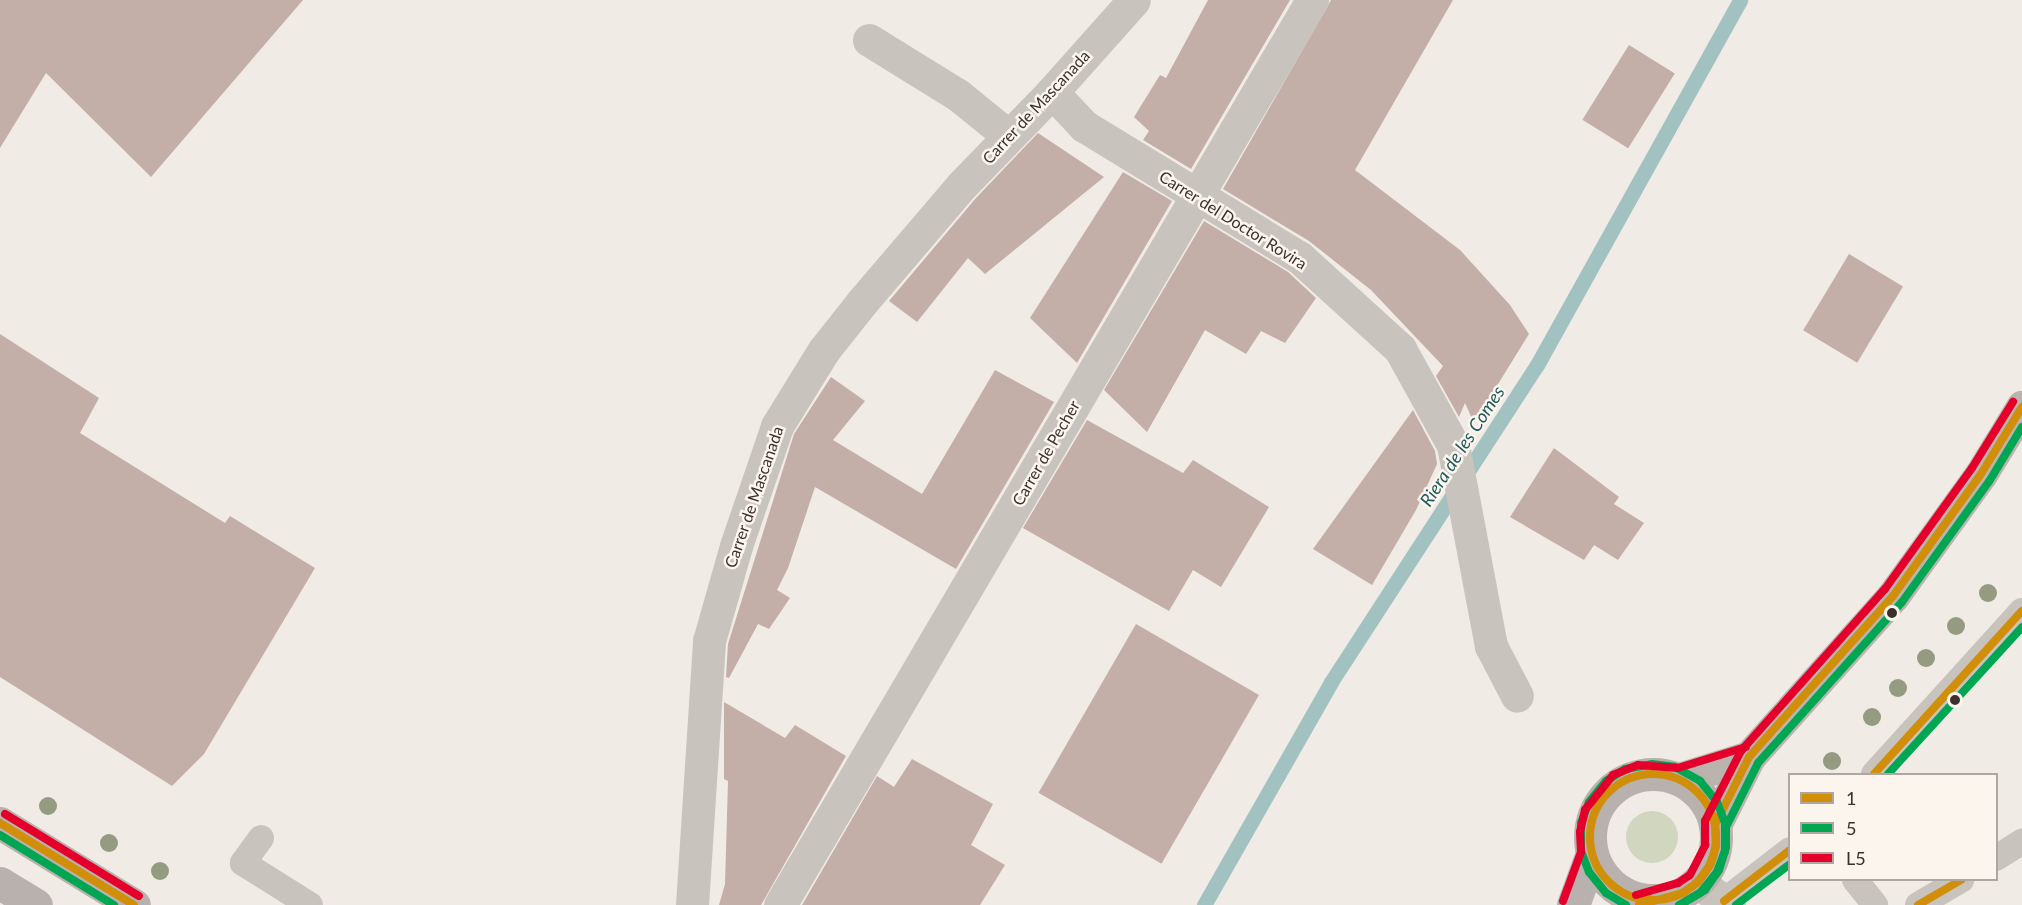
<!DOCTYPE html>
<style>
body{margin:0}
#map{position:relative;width:2022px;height:905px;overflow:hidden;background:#f0ebe5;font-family:Lato,sans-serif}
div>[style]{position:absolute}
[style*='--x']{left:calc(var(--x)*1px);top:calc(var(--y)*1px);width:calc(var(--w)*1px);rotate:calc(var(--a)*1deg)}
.green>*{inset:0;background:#d1d6bf}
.round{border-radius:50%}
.stream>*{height:15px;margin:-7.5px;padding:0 7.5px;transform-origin:7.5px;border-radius:7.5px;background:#a1c2c1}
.building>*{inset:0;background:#c3afa7;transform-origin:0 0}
.service>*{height:26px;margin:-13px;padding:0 13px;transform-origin:13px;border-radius:13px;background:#c9c3be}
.pedestrian>*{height:33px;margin:-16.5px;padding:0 16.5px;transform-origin:16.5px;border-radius:16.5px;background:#c9c3be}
.minor>*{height:33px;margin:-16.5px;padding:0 16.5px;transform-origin:16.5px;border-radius:16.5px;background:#c9c3be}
.secondary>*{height:33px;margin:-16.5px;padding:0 16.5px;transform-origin:16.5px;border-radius:16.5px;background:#bab3ae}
.primary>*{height:33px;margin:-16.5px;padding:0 16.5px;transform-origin:16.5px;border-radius:16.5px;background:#b8b1ad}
.primary>.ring{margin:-16.5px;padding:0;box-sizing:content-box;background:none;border:33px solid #b8b1ad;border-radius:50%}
.bus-1>*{height:8px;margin:-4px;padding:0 4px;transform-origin:4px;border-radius:4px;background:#d18e09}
.bus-1>.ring{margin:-4px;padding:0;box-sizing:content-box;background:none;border:8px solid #d18e09;border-radius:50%}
.bus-2>*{height:8px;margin:-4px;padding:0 4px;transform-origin:4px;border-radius:4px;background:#00a651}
.bus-3>*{height:8px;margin:-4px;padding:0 4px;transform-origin:4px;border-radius:4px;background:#e4002b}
.trees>*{width:18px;height:18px;margin:-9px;border-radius:50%;background:#959b80}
.dots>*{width:16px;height:16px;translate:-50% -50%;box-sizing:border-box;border:3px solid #fbf5ee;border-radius:50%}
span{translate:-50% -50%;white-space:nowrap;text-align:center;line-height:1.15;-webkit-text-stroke:5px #fbf5ee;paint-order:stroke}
.street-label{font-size:16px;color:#3b302b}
.water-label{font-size:18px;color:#1f5a5e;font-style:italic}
.legend{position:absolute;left:1788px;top:773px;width:210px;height:108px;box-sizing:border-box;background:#fbf5ee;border:2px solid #aea6a0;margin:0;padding:8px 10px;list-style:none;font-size:18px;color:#3b302b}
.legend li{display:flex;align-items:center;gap:12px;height:30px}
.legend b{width:30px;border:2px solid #aea6a0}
</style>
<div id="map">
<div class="green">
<i class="round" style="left:1626px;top:811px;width:52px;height:52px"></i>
</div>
<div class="stream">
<i style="--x:1204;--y:905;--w:257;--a:-60.3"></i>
<i style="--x:1331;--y:682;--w:378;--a:-57"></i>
<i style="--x:1537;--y:365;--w:418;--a:-60.9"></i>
</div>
<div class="building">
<i style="clip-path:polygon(0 0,303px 0,151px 177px,46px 73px,0 148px)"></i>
<i style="clip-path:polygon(1208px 0,1290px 0,1191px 169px,1143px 140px,1149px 131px,1134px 117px,1160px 75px,1166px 78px)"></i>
<i style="clip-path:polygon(1331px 0,1453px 0,1355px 170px,1460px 250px,1510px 305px,1529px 334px,1474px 423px,1465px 403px,1459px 417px,1436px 376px,1443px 366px,1371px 290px,1309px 241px,1223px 189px)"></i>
<i style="left:1629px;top:45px;width:54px;height:88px;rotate:32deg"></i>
<i style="clip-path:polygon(1038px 133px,1104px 177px,985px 274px,968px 258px,917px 322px,889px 301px,976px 198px)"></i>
<i style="clip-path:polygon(1123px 172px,1172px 201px,1077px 363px,1030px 318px)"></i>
<i style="clip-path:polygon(1204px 221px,1288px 272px,1316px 298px,1285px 343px,1261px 331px,1246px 354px,1205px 330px,1147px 432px,1104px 390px)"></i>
<i style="left:1849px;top:254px;width:63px;height:89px;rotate:31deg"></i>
<i style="clip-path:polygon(0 334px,99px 398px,80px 433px,225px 523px,230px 516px,315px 568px,204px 754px,172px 786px,0 677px)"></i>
<i style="clip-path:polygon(995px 370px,1054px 402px,956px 569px,815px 487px,788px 568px,777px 590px,790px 598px,769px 629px,758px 624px,729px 678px,726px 677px,728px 644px,794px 434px,831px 377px,865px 401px,833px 440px,922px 494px)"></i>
<i style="clip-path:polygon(1413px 410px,1435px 451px,1437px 464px,1416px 510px,1372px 585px,1313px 549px)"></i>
<i style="clip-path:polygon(1087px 420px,1183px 473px,1193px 460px,1269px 507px,1221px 587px,1193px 570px,1169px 611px,1023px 528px)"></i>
<i style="clip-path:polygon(1554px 448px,1619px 497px,1614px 504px,1644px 523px,1618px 560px,1594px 545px,1584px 560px,1510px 517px)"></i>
<i style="left:1136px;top:624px;width:142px;height:195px;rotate:30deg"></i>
<i style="clip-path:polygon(724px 702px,785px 738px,795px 725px,846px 756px,761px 905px,719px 905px,725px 884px,728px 781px,724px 779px)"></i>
<i style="clip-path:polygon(912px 759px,993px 804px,971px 845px,1005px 865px,980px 905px,802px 905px,877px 776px,894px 787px)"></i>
</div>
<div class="service">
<i style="--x:1874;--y:774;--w:220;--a:-47.8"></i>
<i style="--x:261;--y:838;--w:31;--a:126"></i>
<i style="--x:243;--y:863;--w:79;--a:32.1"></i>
<i style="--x:1996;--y:858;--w:31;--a:-32"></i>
<i style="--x:1855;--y:880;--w:32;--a:51"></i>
<i style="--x:1724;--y:901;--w:83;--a:-37.7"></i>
<i style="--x:1918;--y:905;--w:50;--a:-30.2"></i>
</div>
<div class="pedestrian">
<i style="--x:869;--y:40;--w:105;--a:31.7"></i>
<i style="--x:958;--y:95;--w:54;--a:39"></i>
</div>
<div class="minor">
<i style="--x:1052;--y:92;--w:47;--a:46.7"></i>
<i style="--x:1084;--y:126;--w:252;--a:31.4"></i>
<i style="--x:1299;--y:257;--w:137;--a:42.3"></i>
<i style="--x:1400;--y:349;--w:110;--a:61.1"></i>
<i style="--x:1453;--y:445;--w:205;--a:79.3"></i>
<i style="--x:1491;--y:646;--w:56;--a:62.5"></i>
<i style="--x:1698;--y:882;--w:39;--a:37"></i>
<i style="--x:692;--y:905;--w:265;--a:-86.3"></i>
<i style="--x:709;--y:641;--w:99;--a:-74.1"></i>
<i style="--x:736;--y:546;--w:127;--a:-71.1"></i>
<i style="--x:777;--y:426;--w:89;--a:-58.3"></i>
<i style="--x:824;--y:350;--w:61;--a:-51.6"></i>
<i style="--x:862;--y:302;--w:154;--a:-49.5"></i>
<i style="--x:962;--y:185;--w:129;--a:-45.9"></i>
<i style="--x:1052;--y:92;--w:123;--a:-48.3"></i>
<i style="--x:780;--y:905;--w:1050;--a:-59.55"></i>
</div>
<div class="secondary">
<i style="--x:1679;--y:779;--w:73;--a:-17.4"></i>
<i style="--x:1715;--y:825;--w:76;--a:-63.4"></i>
<i style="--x:1749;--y:757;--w:216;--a:-48.2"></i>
<i style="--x:1893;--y:596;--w:150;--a:-54.2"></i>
<i style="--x:1981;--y:474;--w:79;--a:-58.5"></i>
</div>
<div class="primary">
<i class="ring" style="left:1590px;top:774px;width:93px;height:93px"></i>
<i style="--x:0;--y:823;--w:157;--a:31.5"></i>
<i style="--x:0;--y:883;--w:42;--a:31.4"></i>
<i style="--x:1573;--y:905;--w:55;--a:-69.9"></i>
</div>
<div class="bus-1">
<i style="--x:1874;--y:774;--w:220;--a:-47.8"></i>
<i class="ring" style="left:1590px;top:774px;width:118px;height:118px"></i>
<i style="--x:0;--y:823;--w:157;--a:31.5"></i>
<i style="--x:1724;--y:901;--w:83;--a:-37.7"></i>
<i style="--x:1639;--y:905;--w:46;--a:-15.3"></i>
<i style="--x:1683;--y:893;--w:19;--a:-36"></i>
<i style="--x:1698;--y:882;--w:21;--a:-55"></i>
<i style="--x:1710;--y:865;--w:20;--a:-72"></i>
<i style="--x:1716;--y:846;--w:21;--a:-93"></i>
<i style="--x:1715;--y:825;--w:76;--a:-63.4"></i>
<i style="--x:1749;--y:757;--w:216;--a:-48.2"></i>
<i style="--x:1893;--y:596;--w:150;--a:-54.2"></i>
<i style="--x:1981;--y:474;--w:79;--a:-58.5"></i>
<i style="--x:1918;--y:905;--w:50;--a:-30.2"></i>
</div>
<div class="bus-2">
<i style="--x:1888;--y:774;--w:199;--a:-47.6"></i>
<i style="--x:0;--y:835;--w:134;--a:31.6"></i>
<i style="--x:1626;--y:905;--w:23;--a:-149"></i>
<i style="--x:1606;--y:893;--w:27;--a:-129"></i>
<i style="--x:1589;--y:872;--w:22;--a:-111"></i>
<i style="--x:1581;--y:851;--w:28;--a:-90"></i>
<i style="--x:1581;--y:823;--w:22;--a:-69"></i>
<i style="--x:1589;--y:802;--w:27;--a:-51"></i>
<i style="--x:1606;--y:781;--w:22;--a:-32"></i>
<i style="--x:1625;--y:769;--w:27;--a:-10"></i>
<i style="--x:1652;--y:764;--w:23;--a:7"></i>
<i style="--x:1675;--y:767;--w:29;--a:29"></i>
<i style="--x:1700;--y:781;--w:27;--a:51"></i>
<i style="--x:1717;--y:802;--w:22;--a:69"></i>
<i style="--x:1725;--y:823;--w:28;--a:90"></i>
<i style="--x:1725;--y:851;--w:22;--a:111"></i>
<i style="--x:1717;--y:872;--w:27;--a:129"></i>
<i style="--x:1700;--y:893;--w:23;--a:149"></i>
<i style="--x:1679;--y:905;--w:30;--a:-30"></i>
<i style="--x:1705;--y:890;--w:24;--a:-55"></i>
<i style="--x:1719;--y:870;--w:24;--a:-73"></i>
<i style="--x:1726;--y:847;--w:20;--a:-90"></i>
<i style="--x:1726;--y:827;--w:72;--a:-63.4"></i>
<i style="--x:1758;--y:763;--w:216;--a:-48.2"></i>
<i style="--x:1902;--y:602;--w:150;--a:-54.2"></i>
<i style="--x:1990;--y:480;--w:62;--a:-58.9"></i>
<i style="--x:1736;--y:905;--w:68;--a:-37.2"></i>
</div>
<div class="bus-3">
<i style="--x:5;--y:814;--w:157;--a:31.5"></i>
<i style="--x:1636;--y:895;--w:44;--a:-15.9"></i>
<i style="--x:1678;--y:883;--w:14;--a:-34"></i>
<i style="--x:1690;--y:875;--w:34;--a:-63"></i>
<i style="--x:1705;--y:845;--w:24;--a:-90"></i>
<i style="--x:1705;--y:821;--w:79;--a:-62.8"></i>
<i style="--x:1741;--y:751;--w:217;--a:-48.4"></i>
<i style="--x:1885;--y:589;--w:149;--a:-54.3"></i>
<i style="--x:1972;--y:468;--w:78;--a:-58.2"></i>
<i style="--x:1563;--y:901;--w:52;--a:-69.8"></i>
<i style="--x:1581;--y:852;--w:20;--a:-93"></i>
<i style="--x:1580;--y:832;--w:23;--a:-77"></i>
<i style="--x:1585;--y:810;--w:45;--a:-51.3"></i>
<i style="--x:1613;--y:775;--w:27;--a:-22"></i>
<i style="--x:1638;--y:765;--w:40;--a:4.3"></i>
<i style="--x:1678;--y:768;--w:71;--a:-17.2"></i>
</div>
<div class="trees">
<i style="left:1988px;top:593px"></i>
<i style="left:1956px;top:626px"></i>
<i style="left:1926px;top:658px"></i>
<i style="left:1898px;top:688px"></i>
<i style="left:1872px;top:717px"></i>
<i style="left:1832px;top:761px"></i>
<i style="left:48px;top:806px"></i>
<i style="left:109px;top:843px"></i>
<i style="left:160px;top:871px"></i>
</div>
<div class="dots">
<i style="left:1892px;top:613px;background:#3b302b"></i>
<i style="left:1955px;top:700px;background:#3b302b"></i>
</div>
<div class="street-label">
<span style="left:1036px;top:107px;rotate:-47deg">Carrer de Mascanada</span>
<span style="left:1233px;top:220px;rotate:32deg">Carrer del Doctor Rovira</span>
<span style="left:1046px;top:453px;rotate:-60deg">Carrer de Pecher</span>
<span style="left:754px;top:497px;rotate:-71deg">Carrer de Mascanada</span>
</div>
<div class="water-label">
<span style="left:1462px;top:446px;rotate:-57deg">Riera de les Comes</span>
</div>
<ul class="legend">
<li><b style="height:8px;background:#d18e09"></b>1</li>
<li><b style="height:8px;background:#00a651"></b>5</li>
<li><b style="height:8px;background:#e4002b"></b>L5</li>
</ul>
</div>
